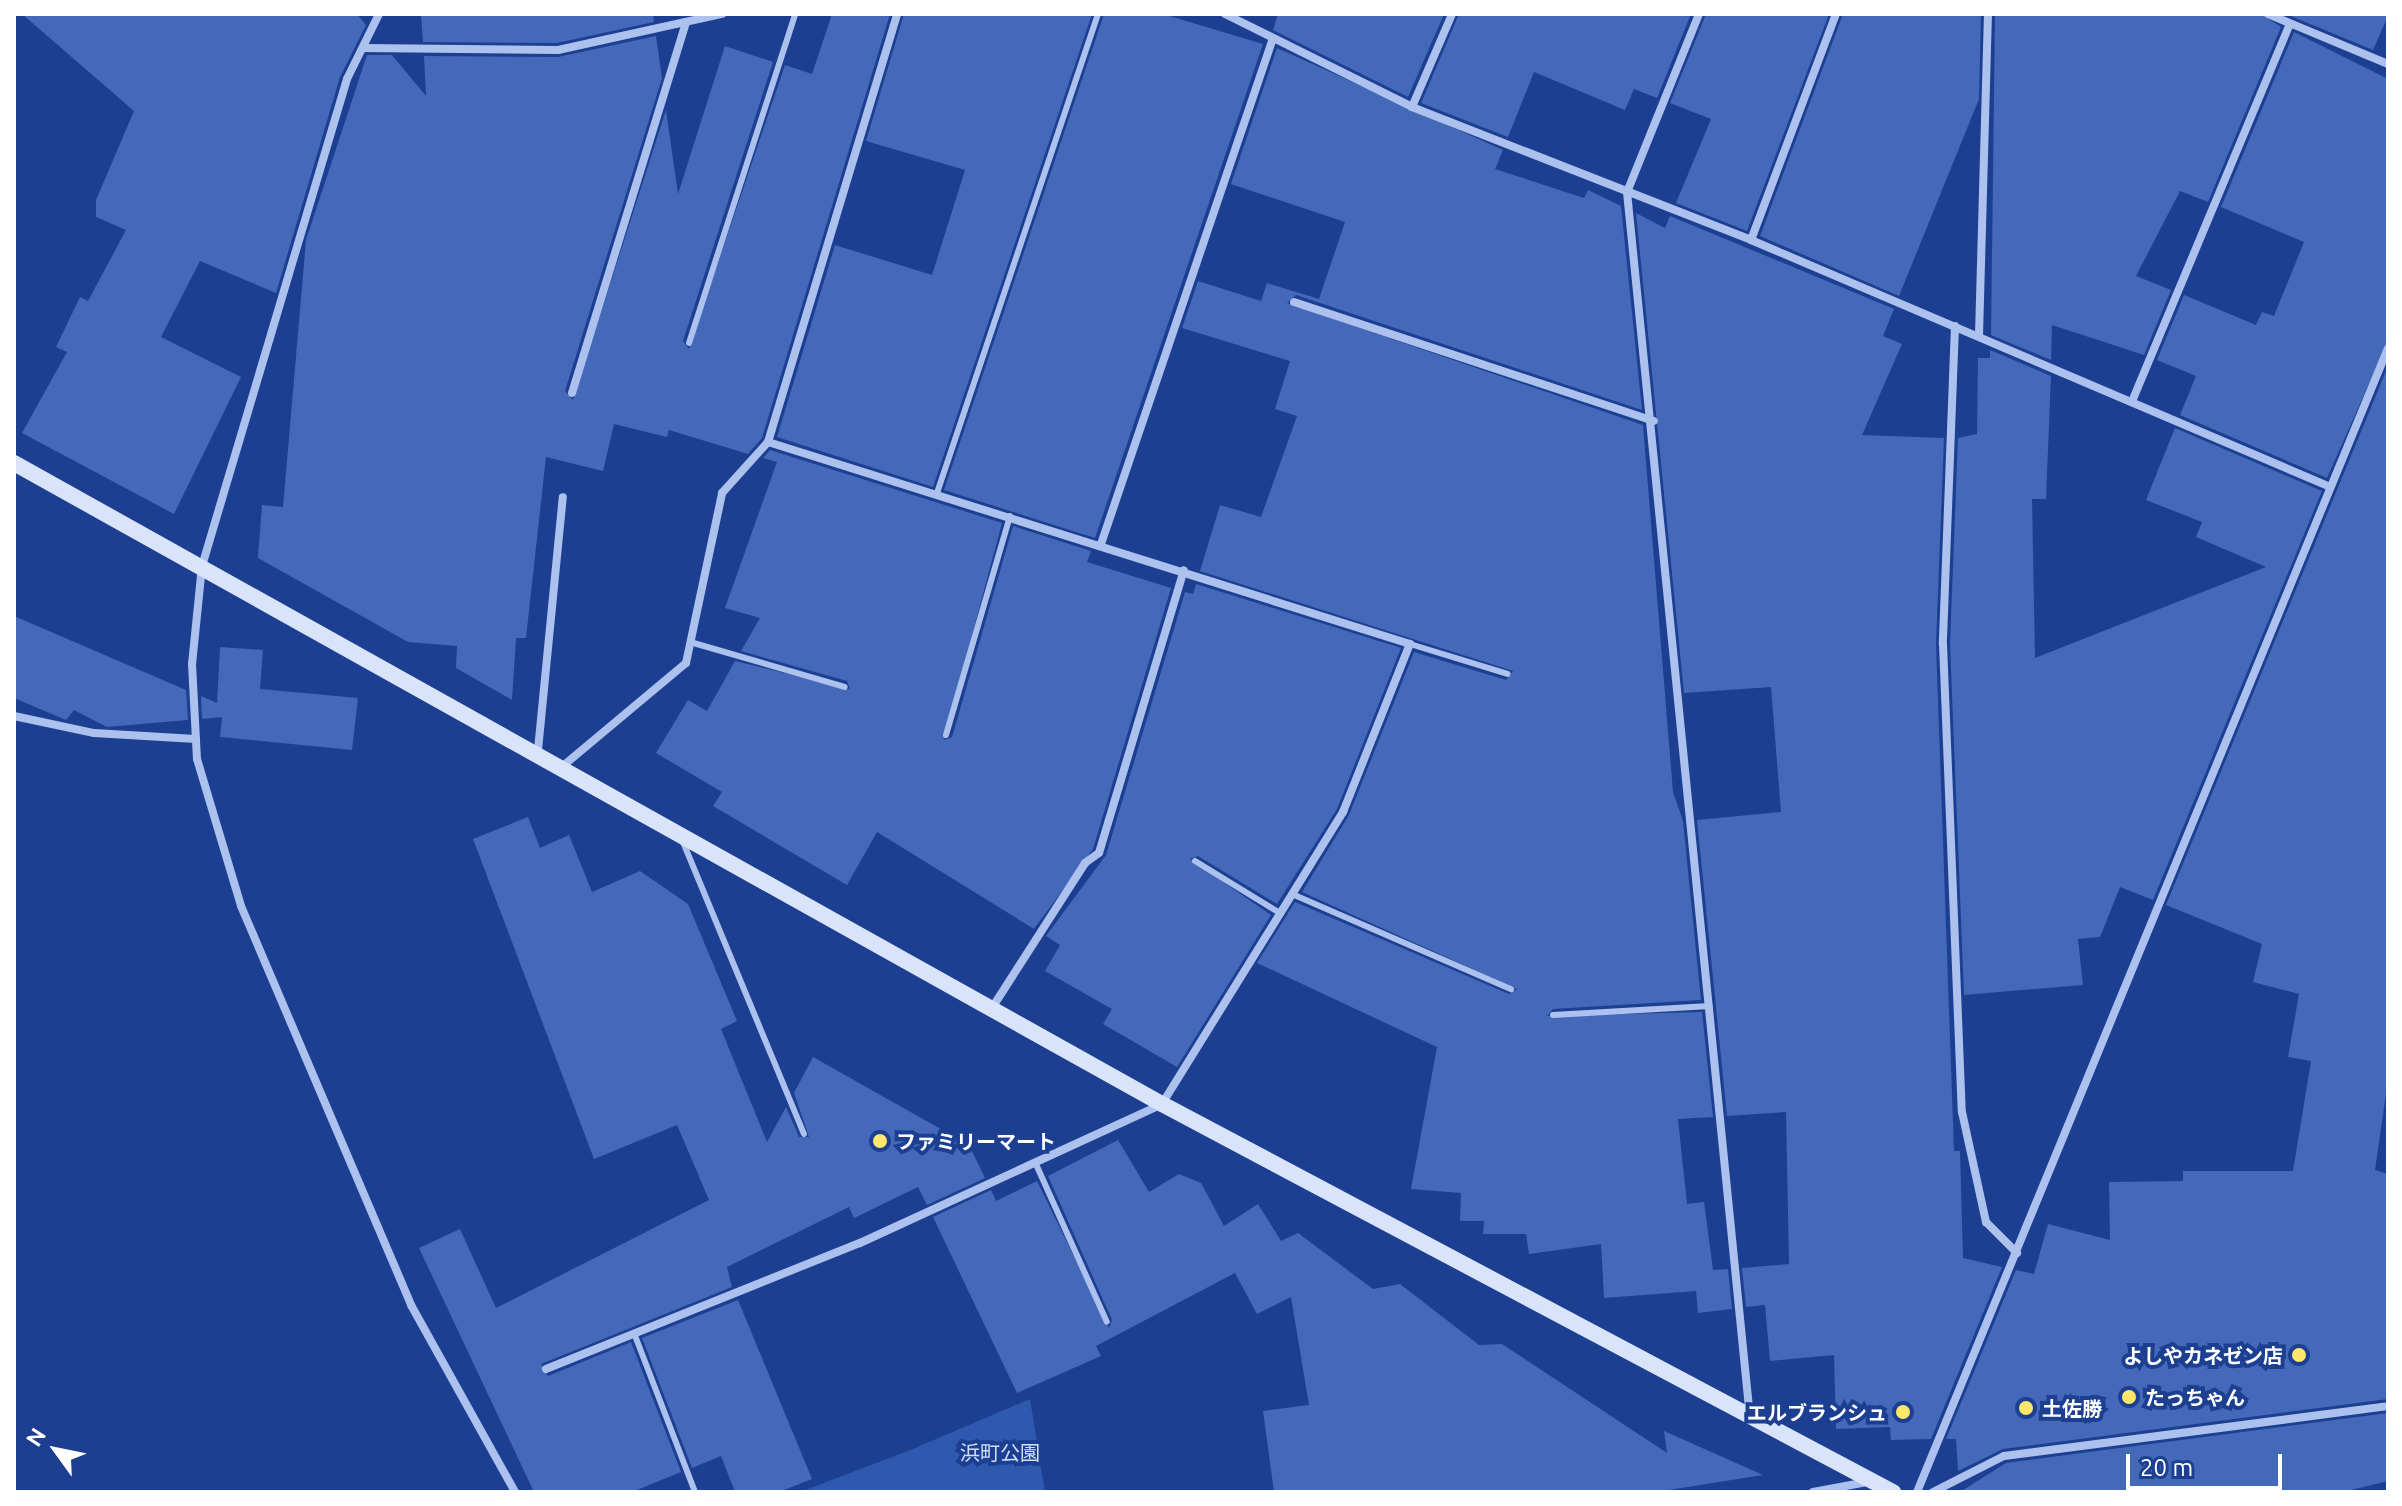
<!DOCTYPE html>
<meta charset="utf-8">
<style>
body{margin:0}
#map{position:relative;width:2402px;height:1506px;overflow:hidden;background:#1c3f91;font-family:Ubuntu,"Noto Sans JP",sans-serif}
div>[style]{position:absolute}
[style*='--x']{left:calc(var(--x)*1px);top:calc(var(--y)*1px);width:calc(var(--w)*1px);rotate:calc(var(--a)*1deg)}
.green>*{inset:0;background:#2f58af}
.building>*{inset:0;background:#4469b9}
.lane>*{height:6px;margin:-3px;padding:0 3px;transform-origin:3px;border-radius:3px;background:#acc1ee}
.street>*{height:8px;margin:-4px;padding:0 4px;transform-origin:4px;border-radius:4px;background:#acc1ee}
.secondary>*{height:16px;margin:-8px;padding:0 8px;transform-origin:8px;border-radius:8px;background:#d9e3fa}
.dots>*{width:22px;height:22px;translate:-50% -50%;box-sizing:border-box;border:4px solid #1c3f91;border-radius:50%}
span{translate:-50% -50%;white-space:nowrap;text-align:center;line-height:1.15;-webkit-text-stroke:8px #1c3f91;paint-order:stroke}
.poi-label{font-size:20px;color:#fff;font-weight:700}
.left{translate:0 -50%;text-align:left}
.right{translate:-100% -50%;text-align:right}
.park-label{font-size:20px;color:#d2dffa}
.frame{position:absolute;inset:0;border:16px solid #fff;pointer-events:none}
.north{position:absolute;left:16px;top:1410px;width:80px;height:80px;-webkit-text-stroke:6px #1c3f91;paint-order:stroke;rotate:303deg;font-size:22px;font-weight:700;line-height:32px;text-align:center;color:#fff}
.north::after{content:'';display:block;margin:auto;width:28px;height:36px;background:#fff;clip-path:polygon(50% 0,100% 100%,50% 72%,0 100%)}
.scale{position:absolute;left:2126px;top:1454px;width:156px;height:36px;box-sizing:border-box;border:4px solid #fff;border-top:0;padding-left:10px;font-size:24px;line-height:28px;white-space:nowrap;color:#fff;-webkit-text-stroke:6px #1c3f91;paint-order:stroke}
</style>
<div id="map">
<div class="green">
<i style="clip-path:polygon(1030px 1399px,1045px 1492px,800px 1492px,908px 1451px)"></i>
</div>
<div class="building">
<i style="clip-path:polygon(22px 14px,357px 14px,366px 25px,340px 77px,276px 293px,200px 261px,161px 337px,241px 377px,174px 514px,22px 433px,67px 352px,56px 347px,80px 297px,88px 301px,126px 230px,96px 217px,96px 200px,134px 111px)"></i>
<i style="clip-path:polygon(421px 14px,653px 14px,654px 22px,557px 43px,423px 42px)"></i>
<i style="clip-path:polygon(832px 14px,890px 14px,762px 438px,748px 454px,669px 430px,667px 437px,614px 424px,603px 471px,546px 457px,526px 638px,516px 638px,512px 700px,456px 668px,457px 646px,408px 642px,258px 558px,262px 505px,283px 507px,306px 240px,367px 55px,392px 55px,426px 96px,424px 56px,558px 57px,656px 36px,662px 78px,565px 391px,573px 400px,666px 110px,678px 194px,725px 46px,773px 62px,683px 341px,689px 349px,785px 65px,812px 74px)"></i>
<i style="clip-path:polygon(904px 14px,1092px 14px,933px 487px,777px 437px,835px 245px,932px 275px,965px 170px,866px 141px)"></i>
<i style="clip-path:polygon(1104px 14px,1163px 14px,1263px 44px,1095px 538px,944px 490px)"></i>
<i style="clip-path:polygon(1278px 14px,1444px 14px,1408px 97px,1273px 30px)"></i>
<i style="clip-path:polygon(1459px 14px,1691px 14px,1657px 98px,1634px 89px,1625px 110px,1534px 72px,1508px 137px,1421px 103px)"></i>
<i style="clip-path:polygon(1706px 14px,1829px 14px,1747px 231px,1676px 203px,1711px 119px,1670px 103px)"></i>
<i style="clip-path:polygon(1843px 14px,1981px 14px,1979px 99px,1899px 296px,1760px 236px)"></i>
<i style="clip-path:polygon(1995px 14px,2261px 14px,2281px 27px,2208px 202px,2180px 191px,2136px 276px,2171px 290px,2144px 355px,2052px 325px,2051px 360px,1991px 335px)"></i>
<i style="clip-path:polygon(2286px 14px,2388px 14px,2388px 16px,2373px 50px)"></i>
<i style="clip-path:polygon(2294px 32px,2388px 79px,2388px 341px,2327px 478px,2180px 415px,2196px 376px,2157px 360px,2184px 295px,2256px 325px,2262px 312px,2274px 316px,2304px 242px,2221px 207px)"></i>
<i style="clip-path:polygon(1277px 48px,1503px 150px,1495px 169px,1584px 198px,1588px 190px,1621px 206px,1642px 410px,1296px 295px,1287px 303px,1643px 425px,1673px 792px,1683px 821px,1701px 1000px,1553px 1009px,1547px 1016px,1702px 1012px,1713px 1117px,1678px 1119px,1687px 1204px,1704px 1202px,1713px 1270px,1728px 1269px,1732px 1309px,1698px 1313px,1696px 1291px,1604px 1298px,1601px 1244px,1529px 1254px,1526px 1234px,1483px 1234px,1484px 1221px,1460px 1221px,1461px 1193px,1411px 1189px,1437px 1047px,1257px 963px,1295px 902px,1509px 994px,1517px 989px,1302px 892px,1349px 815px,1414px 652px,1506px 680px,1513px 671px,1200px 571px,1220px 505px,1261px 517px,1297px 416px,1275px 409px,1290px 361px,1182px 328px,1198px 281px,1261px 301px,1267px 283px,1319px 299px,1345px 222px,1231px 184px)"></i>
<i style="clip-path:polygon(1636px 213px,1665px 228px,1670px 216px,1894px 309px,1883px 336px,1902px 344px,1862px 435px,1944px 438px,1936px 644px,1954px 1151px,1960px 1151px,1963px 1258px,2002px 1267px,1931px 1439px,1891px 1440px,1890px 1427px,1836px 1429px,1834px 1355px,1770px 1361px,1765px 1305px,1746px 1307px,1742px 1268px,1789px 1264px,1786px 1112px,1727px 1116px,1697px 820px,1781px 812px,1771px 687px,1684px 693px)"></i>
<i style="clip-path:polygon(1990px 350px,2051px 376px,2046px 499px,2032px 499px,2035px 658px,2266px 567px,2196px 537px,2202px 522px,2146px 500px,2175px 428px,2322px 491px,2153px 900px,2120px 887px,2100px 937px,2078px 939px,2083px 985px,1964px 995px,1950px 644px,1958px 438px,1977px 434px,1978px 358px,1990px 358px)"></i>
<i style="clip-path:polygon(2388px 366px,2388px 1080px,2375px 1170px,2388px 1174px,2388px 1399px,2003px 1449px,1958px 1471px,1956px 1439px,1946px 1439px,2016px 1270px,2034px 1274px,2048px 1224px,2110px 1240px,2109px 1182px,2183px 1181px,2183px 1171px,2293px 1171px,2311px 1061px,2288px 1057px,2299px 994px,2253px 982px,2262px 944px,2166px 905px)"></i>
<i style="clip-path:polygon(770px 450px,1002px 523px,944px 740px,952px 737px,1013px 526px,1091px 551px,1087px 562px,1171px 588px,1093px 849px,1034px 929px,877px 832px,847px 885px,713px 806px,722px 792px,656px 753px,688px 700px,707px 711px,735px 661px,850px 689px,847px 681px,741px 651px,760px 618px,725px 608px,777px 462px,763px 458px)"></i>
<i style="clip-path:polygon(1196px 584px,1401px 648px,1337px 809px,1277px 904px,1198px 856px,1190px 859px,1271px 915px,1177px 1067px,1103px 1024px,1112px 1009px,1045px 971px,1060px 945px,1046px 936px,1106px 855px,1185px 592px,1193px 594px)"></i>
<i style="clip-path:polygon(14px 616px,186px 690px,188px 720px,107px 727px,74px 710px,66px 720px,14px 698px)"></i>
<i style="clip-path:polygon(220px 647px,263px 650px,260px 689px,358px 698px,352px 750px,220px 737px,222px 717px,202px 719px,201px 696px,217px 703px)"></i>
<i style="clip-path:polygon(528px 817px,540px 848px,569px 835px,592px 892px,640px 871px,688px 904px,737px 1021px,721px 1029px,767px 1142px,786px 1107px,799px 1137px,809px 1137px,794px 1093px,813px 1057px,969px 1145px,985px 1178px,927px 1205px,918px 1187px,854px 1218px,849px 1207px,727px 1267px,732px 1287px,541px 1364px,548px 1376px,631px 1342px,681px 1472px,632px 1492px,534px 1492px,419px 1248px,460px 1229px,496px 1308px,709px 1200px,677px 1125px,594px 1159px,473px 839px)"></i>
<i style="clip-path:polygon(1118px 1140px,1149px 1192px,1179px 1174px,1201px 1183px,1224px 1226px,1258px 1204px,1281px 1241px,1298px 1233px,1373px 1289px,1400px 1284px,1479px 1345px,1502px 1344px,1667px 1453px,1664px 1431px,1763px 1475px,1656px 1492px,1274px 1492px,1263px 1411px,1309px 1405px,1291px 1297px,1257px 1314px,1235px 1273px,1096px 1346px,1101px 1356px,1017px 1393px,933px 1217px,991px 1190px,996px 1201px,1037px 1181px,1109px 1328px,1112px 1320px,1048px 1176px)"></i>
<i style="clip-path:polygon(738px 1300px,812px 1479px,779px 1492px,735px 1492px,721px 1456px,692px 1468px,642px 1338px)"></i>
<i style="clip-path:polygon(2388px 1413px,2388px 1481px,2343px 1492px,1960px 1492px,2006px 1463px)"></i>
</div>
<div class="lane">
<i style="--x:689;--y:343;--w:346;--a:-72.1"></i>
<i style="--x:937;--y:493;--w:505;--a:-71.42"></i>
<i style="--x:690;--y:642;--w:161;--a:16.2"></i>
<i style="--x:1410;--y:644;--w:102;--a:17"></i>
<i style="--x:946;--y:735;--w:228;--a:-73.7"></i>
<i style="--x:683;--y:842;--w:316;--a:67.5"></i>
<i style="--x:1195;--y:861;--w:100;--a:31.5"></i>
<i style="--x:1292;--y:894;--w:239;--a:23.5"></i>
<i style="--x:1553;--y:1015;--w:157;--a:-3.3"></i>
<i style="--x:1035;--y:1162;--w:175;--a:65.8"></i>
<i style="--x:634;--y:1333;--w:170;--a:69"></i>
</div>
<div class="street">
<i style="--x:379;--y:14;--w:72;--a:116.2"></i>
<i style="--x:347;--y:79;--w:508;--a:106.58"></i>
<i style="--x:202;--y:566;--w:99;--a:95.8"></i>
<i style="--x:192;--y:664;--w:95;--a:87"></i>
<i style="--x:197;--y:759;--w:153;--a:73.3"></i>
<i style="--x:241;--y:906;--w:434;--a:66.9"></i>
<i style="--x:411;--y:1305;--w:214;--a:60.9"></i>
<i style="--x:1225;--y:14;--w:209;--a:26.4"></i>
<i style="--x:1412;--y:107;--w:364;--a:21.4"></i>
<i style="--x:1751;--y:240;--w:627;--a:23.09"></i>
<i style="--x:1699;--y:14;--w:192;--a:112"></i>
<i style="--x:1627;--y:192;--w:1231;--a:84.27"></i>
<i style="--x:2268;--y:14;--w:130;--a:22.6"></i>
<i style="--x:363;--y:48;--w:195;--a:0.6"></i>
<i style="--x:558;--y:50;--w:168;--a:-12.4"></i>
<i style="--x:1412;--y:107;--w:101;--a:-66.7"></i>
<i style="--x:1751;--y:240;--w:241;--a:-69.4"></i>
<i style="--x:1294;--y:302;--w:379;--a:18.3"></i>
<i style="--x:1955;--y:326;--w:318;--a:92.2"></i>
<i style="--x:1943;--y:644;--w:468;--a:87.7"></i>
<i style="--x:1962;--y:1112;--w:113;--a:77.7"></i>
<i style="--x:1986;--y:1222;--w:44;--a:45"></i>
<i style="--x:1979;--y:335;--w:321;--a:-88.4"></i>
<i style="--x:572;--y:393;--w:388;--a:-72.9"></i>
<i style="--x:2133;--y:399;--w:407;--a:-67.3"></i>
<i style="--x:1101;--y:544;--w:531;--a:-71.22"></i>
<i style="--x:14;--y:716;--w:82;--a:12"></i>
<i style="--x:94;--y:733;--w:102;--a:3.4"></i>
<i style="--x:538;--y:750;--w:254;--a:-84.4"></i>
<i style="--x:564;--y:765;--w:159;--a:-39.9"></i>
<i style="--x:686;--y:663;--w:174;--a:-78"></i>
<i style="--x:722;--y:493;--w:69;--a:-48"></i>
<i style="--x:768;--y:442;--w:447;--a:-73.2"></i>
<i style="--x:992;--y:1008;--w:172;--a:-57.3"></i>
<i style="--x:1085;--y:863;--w:17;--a:-36"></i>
<i style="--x:1099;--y:853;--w:295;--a:-73.3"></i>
<i style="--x:546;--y:1369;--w:338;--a:-21.9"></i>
<i style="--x:860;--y:1243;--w:332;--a:-24.7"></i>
<i style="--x:1162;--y:1104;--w:344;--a:-58.2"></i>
<i style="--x:1343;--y:812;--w:181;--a:-68.3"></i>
<i style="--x:1410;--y:644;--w:673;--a:-162.53"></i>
<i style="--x:1813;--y:1492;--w:55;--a:-10.5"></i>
<i style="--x:1917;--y:1492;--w:1237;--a:-67.62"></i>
<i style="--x:1933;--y:1492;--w:80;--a:-26.9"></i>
<i style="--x:2004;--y:1456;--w:387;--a:-7.4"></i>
</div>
<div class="secondary">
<i style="--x:14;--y:463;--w:1315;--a:29.18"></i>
<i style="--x:1162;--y:1104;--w:828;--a:27.96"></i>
</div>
<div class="dots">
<i style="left:880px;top:1141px;background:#fee76a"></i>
<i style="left:2299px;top:1355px;background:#fee76a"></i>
<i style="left:2129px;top:1397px;background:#fee76a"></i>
<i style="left:2026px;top:1408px;background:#fee76a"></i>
<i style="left:1903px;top:1412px;background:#fee76a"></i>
</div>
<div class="poi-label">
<span class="left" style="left:896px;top:1141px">ファミリーマート</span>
<span class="right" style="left:2283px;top:1355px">よしやカネゼン店</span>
<span class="left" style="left:2145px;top:1397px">たっちゃん</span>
<span class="left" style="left:2042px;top:1408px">土佐勝</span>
<span class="right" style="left:1887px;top:1412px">エルブランシュ</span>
</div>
<div class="park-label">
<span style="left:1000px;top:1452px">浜町公園</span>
</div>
<div class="frame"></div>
<div class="north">N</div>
<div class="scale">20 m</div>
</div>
